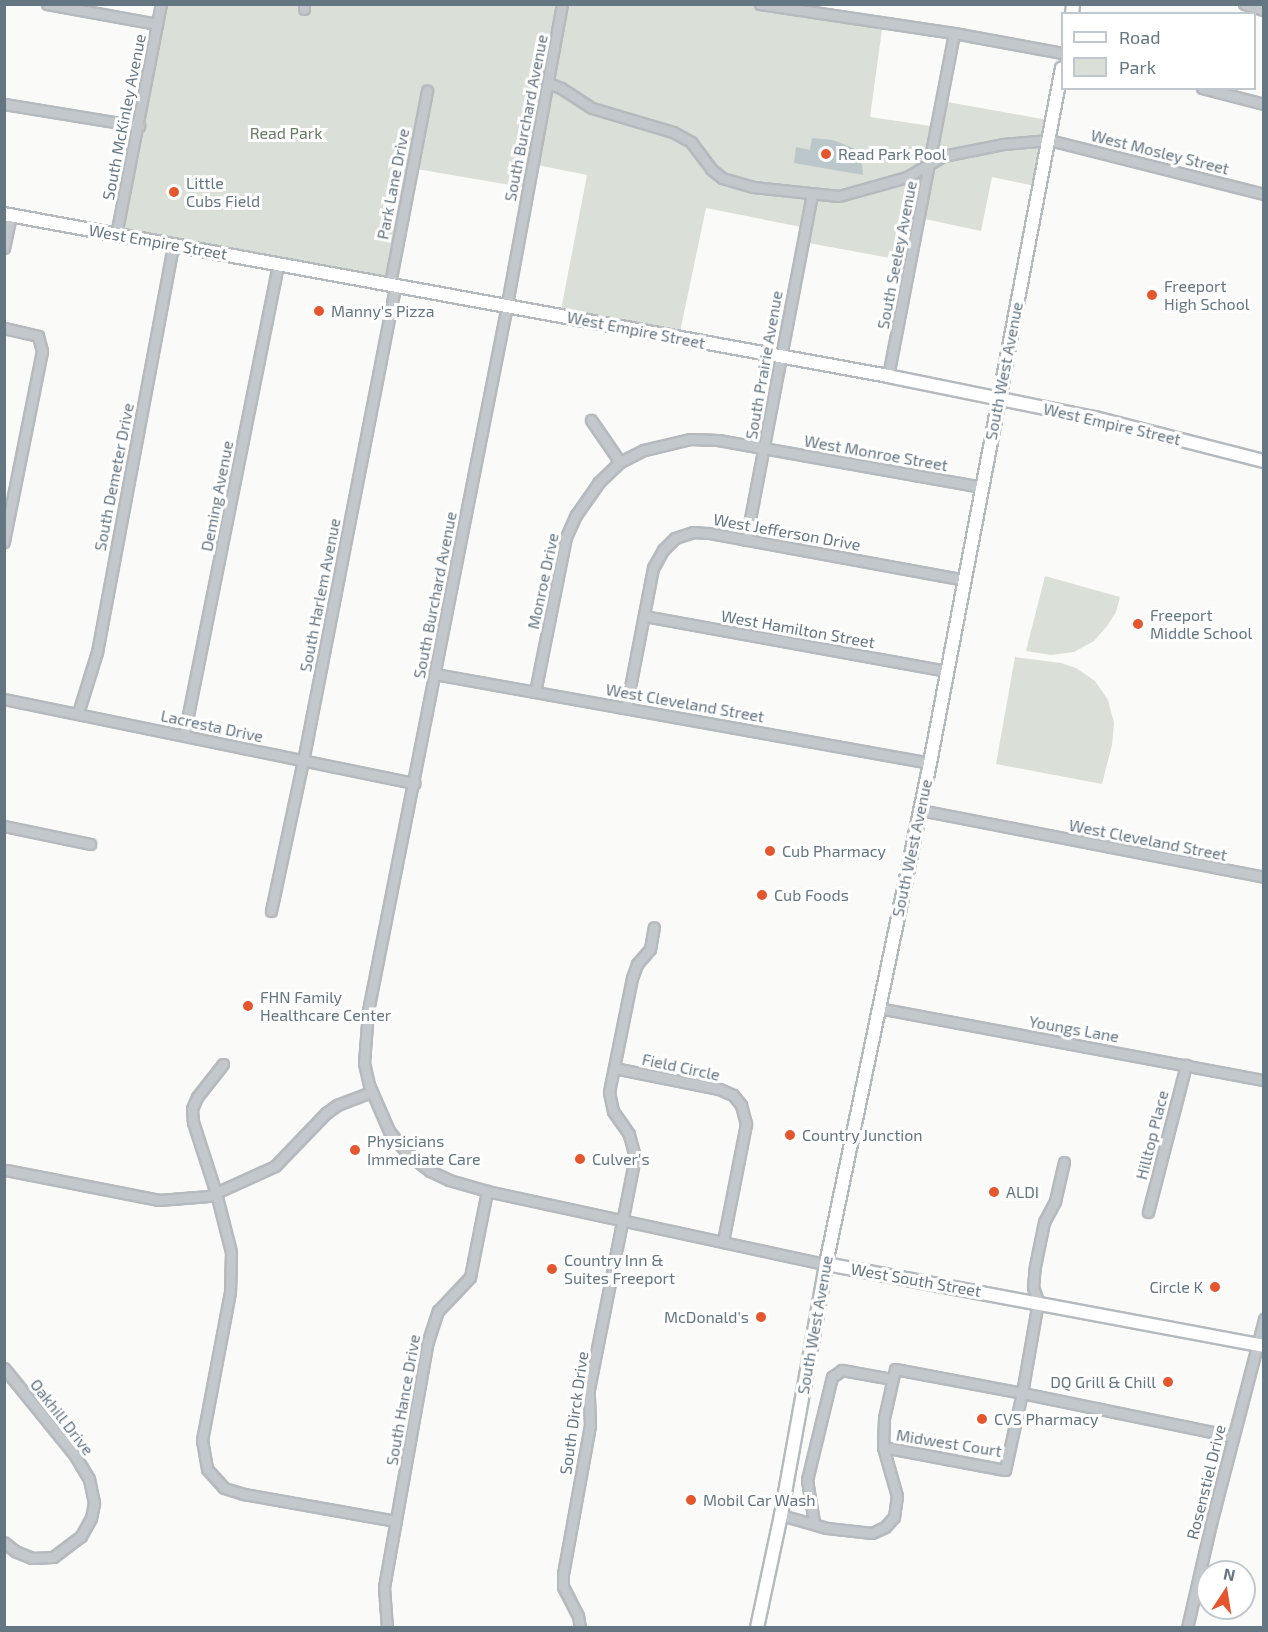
<!DOCTYPE html>
<style>
body{margin:0}
#map{position:relative;width:1268px;height:1632px;overflow:hidden;background:#fafaf8;font-family:"Exo 2",sans-serif}
div>[style]{position:absolute}
[style*='--x']{left:calc(var(--x)*1px);top:calc(var(--y)*1px);width:calc(var(--w)*1px);rotate:calc(var(--a)*1deg)}
.green>*{inset:0;background:#dadfd7}
.water>*{inset:0;background:#bbc7cb}
.roads{filter:drop-shadow(2px 0 #b5babe) drop-shadow(-2px 0 #b5babe) drop-shadow(0 2px #b5babe) drop-shadow(0 -2px #b5babe)}
.minor>*{height:9px;margin:-4.5px;padding:0 4.5px;transform-origin:4.5px;border-radius:4.5px;background:#c3c8cc}
.major>*{height:12px;margin:-6px;padding:0 6px;transform-origin:6px;border-radius:6px;background:#fff}
.dots>*{width:16px;height:16px;translate:-50% -50%;box-sizing:border-box;border:3px solid #fff;border-radius:50%}
span{translate:-50% -50%;white-space:nowrap;text-align:center;line-height:1.15;-webkit-text-stroke:6px #fff;paint-order:stroke}
.street-label{font-size:16px;color:#657683}
.park-label{font-size:16px;color:#687a64}
.poi-label{font-size:16px;color:#657683}
.left{translate:0 -50%;text-align:left}
.right{translate:-100% -50%;text-align:right}
.frame{position:absolute;inset:0;border:6px solid #657683;pointer-events:none}
.legend{position:absolute;left:1061px;top:12px;width:195px;height:78px;box-sizing:border-box;background:#fff;border:2px solid #c1c8cd;margin:0;padding:8px 10px;list-style:none;font-size:18px;color:#657683}
.legend li{display:flex;align-items:center;gap:12px;height:30px}
.legend b{width:30px;border:2px solid #c1c8cd}
.north{position:absolute;left:1196px;top:1560px;width:60px;height:60px;box-sizing:border-box;background:#fff;border:2px solid #c1c8cd;border-radius:50%;rotate:12deg;font-size:16px;font-weight:700;line-height:24px;text-align:center;color:#657683}
.north::after{content:'';display:block;margin:auto;width:21px;height:27px;background:#e4572e;clip-path:polygon(50% 0,100% 100%,50% 72%,0 100%)}
</style>
<div id="map">
<div class="green">
<i style="clip-path:polygon(162px 5px,760px 5px,883px 22px,870px 117px,937px 127px,942px 101px,1053px 121px,1040px 187px,992px 177px,981px 231px,920px 218px,912px 262px,803px 242px,806px 228px,706px 208px,680px 332px,561px 310px,587px 175px,532px 164px,527px 188px,411px 168px,390px 283px,117px 230px)"></i>
<i style="clip-path:polygon(1045px 576px,1120px 597px,1116px 612px,1107px 626px,1094px 641px,1074px 652px,1051px 655px,1026px 651px)"></i>
<i style="clip-path:polygon(1015px 657px,1061px 663px,1076px 668px,1095px 681px,1108px 700px,1114px 723px,1112px 745px,1102px 784px,996px 764px)"></i>
</div>
<div class="water">
<i style="clip-path:polygon(812px 138px,833px 140px,853px 148px,862px 165px,863px 175px,794px 163px,796px 147px,810px 150px)"></i>
</div>
<div class="roads">
<div class="minor">
<i style="--x:47;--y:4;--w:112;--a:10.3"></i>
<i style="--x:562;--y:4;--w:306;--a:100.4"></i>
<i style="--x:507;--y:305;--w:720;--a:101.14"></i>
<i style="--x:368;--y:1011;--w:52;--a:94.4"></i>
<i style="--x:364;--y:1063;--w:23;--a:77"></i>
<i style="--x:369;--y:1085;--w:50;--a:66.5"></i>
<i style="--x:389;--y:1131;--w:28;--a:51"></i>
<i style="--x:407;--y:1153;--w:29;--a:38"></i>
<i style="--x:430;--y:1171;--w:21;--a:25"></i>
<i style="--x:449;--y:1180;--w:40;--a:16"></i>
<i style="--x:487;--y:1191;--w:347;--a:12.2"></i>
<i style="--x:760;--y:4;--w:196;--a:8.5"></i>
<i style="--x:954;--y:33;--w:110;--a:10.5"></i>
<i style="--x:1244;--y:4;--w:21;--a:17"></i>
<i style="--x:304;--y:9;--w:5;--a:-90"></i>
<i style="--x:548;--y:83;--w:14;--a:21"></i>
<i style="--x:561;--y:88;--w:37;--a:33"></i>
<i style="--x:592;--y:108;--w:84;--a:16.5"></i>
<i style="--x:673;--y:132;--w:21;--a:29"></i>
<i style="--x:691;--y:142;--w:34;--a:53"></i>
<i style="--x:711;--y:169;--w:14;--a:39"></i>
<i style="--x:722;--y:178;--w:32;--a:16"></i>
<i style="--x:753;--y:187;--w:86;--a:6"></i>
<i style="--x:839;--y:196;--w:71;--a:-15.6"></i>
<i style="--x:907;--y:177;--w:42;--a:-30.3"></i>
<i style="--x:943;--y:156;--w:61;--a:-11.3"></i>
<i style="--x:1003;--y:144;--w:46;--a:-5"></i>
<i style="--x:1049;--y:140;--w:222;--a:14.1"></i>
<i style="--x:1202;--y:88;--w:64;--a:14.5"></i>
<i style="--x:4;--y:104;--w:137;--a:9.3"></i>
<i style="--x:116;--y:235;--w:235;--a:-79"></i>
<i style="--x:4;--y:248;--w:34;--a:-78"></i>
<i style="--x:390;--y:283;--w:196;--a:-79.1"></i>
<i style="--x:4;--y:328;--w:35;--a:13"></i>
<i style="--x:38;--y:336;--w:16;--a:75"></i>
<i style="--x:42;--y:351;--w:195;--a:101.3"></i>
<i style="--x:888;--y:376;--w:349;--a:-79.1"></i>
<i style="--x:591;--y:420;--w:51;--a:55.4"></i>
<i style="--x:746;--y:540;--w:351;--a:-79.2"></i>
<i style="--x:644;--y:616;--w:308;--a:10.3"></i>
<i style="--x:435;--y:674;--w:503;--a:10.19"></i>
<i style="--x:535;--y:692;--w:158;--a:-78.7"></i>
<i style="--x:566;--y:537;--w:24;--a:-66"></i>
<i style="--x:576;--y:515;--w:39;--a:-55"></i>
<i style="--x:598;--y:483;--w:30;--a:-44"></i>
<i style="--x:620;--y:462;--w:27;--a:-27"></i>
<i style="--x:644;--y:450;--w:47;--a:-13.4"></i>
<i style="--x:690;--y:439;--w:28;--a:2"></i>
<i style="--x:718;--y:440;--w:268;--a:10.1"></i>
<i style="--x:4;--y:699;--w:419;--a:11.6"></i>
<i style="--x:626;--y:708;--w:143;--a:-79.1"></i>
<i style="--x:653;--y:568;--w:21;--a:-61"></i>
<i style="--x:663;--y:550;--w:17;--a:-45"></i>
<i style="--x:675;--y:538;--w:19;--a:-18"></i>
<i style="--x:693;--y:532;--w:16;--a:4"></i>
<i style="--x:709;--y:533;--w:260;--a:10.4"></i>
<i style="--x:78;--y:713;--w:64;--a:-72.7"></i>
<i style="--x:97;--y:652;--w:414;--a:-79.4"></i>
<i style="--x:184;--y:735;--w:480;--a:-78.7"></i>
<i style="--x:920;--y:810;--w:350;--a:11"></i>
<i style="--x:4;--y:826;--w:88;--a:11.8"></i>
<i style="--x:271;--y:911;--w:153;--a:-78"></i>
<i style="--x:303;--y:761;--w:486;--a:-79"></i>
<i style="--x:878;--y:1008;--w:393;--a:10.6"></i>
<i style="--x:223;--y:1064;--w:42;--a:128.2"></i>
<i style="--x:197;--y:1097;--w:13;--a:113"></i>
<i style="--x:192;--y:1109;--w:13;--a:86"></i>
<i style="--x:193;--y:1122;--w:75;--a:72.1"></i>
<i style="--x:216;--y:1193;--w:61;--a:75.7"></i>
<i style="--x:231;--y:1252;--w:40;--a:91.4"></i>
<i style="--x:230;--y:1292;--w:151;--a:100.7"></i>
<i style="--x:202;--y:1440;--w:29;--a:80"></i>
<i style="--x:207;--y:1469;--w:25;--a:48"></i>
<i style="--x:224;--y:1488;--w:21;--a:17"></i>
<i style="--x:244;--y:1494;--w:154;--a:10.1"></i>
<i style="--x:614;--y:1068;--w:107;--a:11.3"></i>
<i style="--x:719;--y:1089;--w:15;--a:23"></i>
<i style="--x:733;--y:1095;--w:13;--a:51"></i>
<i style="--x:741;--y:1105;--w:20;--a:75"></i>
<i style="--x:746;--y:1124;--w:119;--a:101.1"></i>
<i style="--x:6;--y:1170;--w:156;--a:11.1"></i>
<i style="--x:159;--y:1200;--w:50;--a:-4.6"></i>
<i style="--x:209;--y:1196;--w:72;--a:-24.4"></i>
<i style="--x:275;--y:1166;--w:74;--a:-46.1"></i>
<i style="--x:326;--y:1113;--w:14;--a:-36"></i>
<i style="--x:337;--y:1105;--w:36;--a:-21"></i>
<i style="--x:1148;--y:1212;--w:152;--a:-75.5"></i>
<i style="--x:4;--y:1368;--w:111;--a:50.9"></i>
<i style="--x:74;--y:1454;--w:29;--a:59"></i>
<i style="--x:89;--y:1479;--w:25;--a:78"></i>
<i style="--x:94;--y:1503;--w:15;--a:101"></i>
<i style="--x:91;--y:1518;--w:21;--a:119"></i>
<i style="--x:81;--y:1536;--w:35;--a:143"></i>
<i style="--x:53;--y:1557;--w:21;--a:177"></i>
<i style="--x:32;--y:1558;--w:18;--a:-158"></i>
<i style="--x:15;--y:1551;--w:14;--a:-141"></i>
<i style="--x:883;--y:1447;--w:124;--a:10.7"></i>
<i style="--x:1005;--y:1470;--w:79;--a:-77.6"></i>
<i style="--x:1022;--y:1393;--w:214;--a:11.6"></i>
<i style="--x:781;--y:1515;--w:48;--a:15.8"></i>
<i style="--x:827;--y:1528;--w:45;--a:6.3"></i>
<i style="--x:872;--y:1533;--w:14;--a:-25"></i>
<i style="--x:885;--y:1527;--w:13;--a:-48"></i>
<i style="--x:894;--y:1517;--w:21;--a:-82"></i>
<i style="--x:897;--y:1496;--w:51;--a:-105.9"></i>
<i style="--x:883;--y:1447;--w:29;--a:-88"></i>
<i style="--x:884;--y:1418;--w:50;--a:-77.3"></i>
<i style="--x:895;--y:1369;--w:129;--a:10.7"></i>
<i style="--x:1022;--y:1393;--w:93;--a:-80.1"></i>
<i style="--x:1038;--y:1301;--w:15;--a:-110"></i>
<i style="--x:1033;--y:1287;--w:21;--a:-85"></i>
<i style="--x:1035;--y:1266;--w:45;--a:-78.4"></i>
<i style="--x:1044;--y:1222;--w:24;--a:-62"></i>
<i style="--x:1055;--y:1201;--w:40;--a:-77"></i>
<i style="--x:814;--y:1522;--w:43;--a:-99.5"></i>
<i style="--x:807;--y:1480;--w:106;--a:-76.4"></i>
<i style="--x:832;--y:1377;--w:12;--a:-35"></i>
<i style="--x:842;--y:1370;--w:51;--a:10.2"></i>
<i style="--x:387;--y:1628;--w:41;--a:-94.2"></i>
<i style="--x:384;--y:1587;--w:250;--a:-79.9"></i>
<i style="--x:428;--y:1341;--w:32;--a:-72"></i>
<i style="--x:438;--y:1311;--w:47;--a:-46.7"></i>
<i style="--x:470;--y:1277;--w:88;--a:-78.8"></i>
<i style="--x:580;--y:1628;--w:12;--a:-99"></i>
<i style="--x:578;--y:1616;--w:33;--a:-117"></i>
<i style="--x:563;--y:1587;--w:13;--a:-90"></i>
<i style="--x:563;--y:1574;--w:150;--a:-79.7"></i>
<i style="--x:590;--y:1426;--w:37;--a:-92"></i>
<i style="--x:589;--y:1389;--w:237;--a:-78.8"></i>
<i style="--x:635;--y:1157;--w:24;--a:-105"></i>
<i style="--x:629;--y:1134;--w:28;--a:-125"></i>
<i style="--x:613;--y:1111;--w:19;--a:-102"></i>
<i style="--x:609;--y:1092;--w:116;--a:-78.6"></i>
<i style="--x:632;--y:978;--w:15;--a:-70"></i>
<i style="--x:637;--y:964;--w:20;--a:-49"></i>
<i style="--x:650;--y:949;--w:22;--a:-80"></i>
<i style="--x:1187;--y:1628;--w:108;--a:-77.1"></i>
<i style="--x:1211;--y:1523;--w:211;--a:-75.4"></i>
</div>
<div class="major">
<i style="--x:1072;--y:14;--w:10;--a:-84"></i>
<i style="--x:4;--y:214;--w:899;--a:10.38"></i>
<i style="--x:888;--y:376;--w:211;--a:11.5"></i>
<i style="--x:1095;--y:418;--w:174;--a:14.3"></i>
<i style="--x:826;--y:1264;--w:446;--a:10.6"></i>
<i style="--x:757;--y:1628;--w:116;--a:-78"></i>
<i style="--x:781;--y:1515;--w:255;--a:-79.8"></i>
<i style="--x:826;--y:1264;--w:512;--a:-78.27"></i>
<i style="--x:930;--y:763;--w:707;--a:-79.25"></i>
</div>
</div>
<div class="dots">
<i style="left:826px;top:154px;background:#e4572e"></i>
<i style="left:174px;top:192px;background:#e4572e"></i>
<i style="left:1152px;top:295px;background:#e4572e"></i>
<i style="left:319px;top:311px;background:#e4572e"></i>
<i style="left:1138px;top:624px;background:#e4572e"></i>
<i style="left:770px;top:851px;background:#e4572e"></i>
<i style="left:762px;top:895px;background:#e4572e"></i>
<i style="left:248px;top:1006px;background:#e4572e"></i>
<i style="left:790px;top:1135px;background:#e4572e"></i>
<i style="left:355px;top:1150px;background:#e4572e"></i>
<i style="left:580px;top:1159px;background:#e4572e"></i>
<i style="left:994px;top:1192px;background:#e4572e"></i>
<i style="left:552px;top:1269px;background:#e4572e"></i>
<i style="left:1215px;top:1287px;background:#e4572e"></i>
<i style="left:761px;top:1317px;background:#e4572e"></i>
<i style="left:1168px;top:1382px;background:#e4572e"></i>
<i style="left:982px;top:1419px;background:#e4572e"></i>
<i style="left:691px;top:1500px;background:#e4572e"></i>
</div>
<div class="street-label">
<span style="left:124px;top:117px;rotate:-79deg">South McKinley Avenue</span>
<span style="left:526px;top:118px;rotate:-79deg">South Burchard Avenue</span>
<span style="left:1160px;top:152px;rotate:14deg">West Mosley Street</span>
<span style="left:393px;top:184px;rotate:-79deg">Park Lane Drive</span>
<span style="left:158px;top:242px;rotate:10deg">West Empire Street</span>
<span style="left:897px;top:255px;rotate:-79deg">South Seeley Avenue</span>
<span style="left:636px;top:330px;rotate:11deg">West Empire Street</span>
<span style="left:764px;top:365px;rotate:-80deg">South Prairie Avenue</span>
<span style="left:1004px;top:371px;rotate:-79deg">South West Avenue</span>
<span style="left:1112px;top:424px;rotate:13deg">West Empire Street</span>
<span style="left:876px;top:453px;rotate:10deg">West Monroe Street</span>
<span style="left:114px;top:477px;rotate:-79deg">South Demeter Drive</span>
<span style="left:217px;top:496px;rotate:-79deg">Deming Avenue</span>
<span style="left:787px;top:532px;rotate:10deg">West Jefferson Drive</span>
<span style="left:543px;top:581px;rotate:-78deg">Monroe Drive</span>
<span style="left:320px;top:595px;rotate:-79deg">South Harlem Avenue</span>
<span style="left:435px;top:595px;rotate:-79deg">South Burchard Avenue</span>
<span style="left:798px;top:629px;rotate:10deg">West Hamilton Street</span>
<span style="left:685px;top:703px;rotate:10deg">West Cleveland Street</span>
<span style="left:212px;top:726px;rotate:12deg">Lacresta Drive</span>
<span style="left:1148px;top:840px;rotate:11deg">West Cleveland Street</span>
<span style="left:912px;top:848px;rotate:-78deg">South West Avenue</span>
<span style="left:1074px;top:1029px;rotate:10deg">Youngs Lane</span>
<span style="left:681px;top:1067px;rotate:12deg">Field Circle</span>
<span style="left:1152px;top:1135px;rotate:-76deg">Hilltop Place</span>
<span style="left:916px;top:1280px;rotate:10deg">West South Street</span>
<span style="left:815px;top:1325px;rotate:-80deg">South West Avenue</span>
<span style="left:403px;top:1400px;rotate:-80deg">South Hance Drive</span>
<span style="left:574px;top:1413px;rotate:-82deg">South Dirck Drive</span>
<span style="left:62px;top:1417px;rotate:52deg">Oakhill Drive</span>
<span style="left:949px;top:1443px;rotate:9deg">Midwest Court</span>
<span style="left:1206px;top:1482px;rotate:-76deg">Rosenstiel Drive</span>
</div>
<div class="park-label">
<span style="left:286px;top:133px">Read Park</span>
</div>
<div class="poi-label">
<span class="left" style="left:838px;top:154px">Read Park Pool</span>
<span class="left" style="left:186px;top:192px">Little<br>Cubs Field</span>
<span class="left" style="left:1164px;top:295px">Freeport<br>High School</span>
<span class="left" style="left:331px;top:311px">Manny's Pizza</span>
<span class="left" style="left:1150px;top:624px">Freeport<br>Middle School</span>
<span class="left" style="left:782px;top:851px">Cub Pharmacy</span>
<span class="left" style="left:774px;top:895px">Cub Foods</span>
<span class="left" style="left:260px;top:1006px">FHN Family<br>Healthcare Center</span>
<span class="left" style="left:802px;top:1135px">Country Junction</span>
<span class="left" style="left:367px;top:1150px">Physicians<br>Immediate Care</span>
<span class="left" style="left:592px;top:1159px">Culver's</span>
<span class="left" style="left:1006px;top:1192px">ALDI</span>
<span class="left" style="left:564px;top:1269px">Country Inn &amp;<br>Suites Freeport</span>
<span class="right" style="left:1203px;top:1287px">Circle K</span>
<span class="right" style="left:749px;top:1317px">McDonald's</span>
<span class="right" style="left:1156px;top:1382px">DQ Grill &amp; Chill</span>
<span class="left" style="left:994px;top:1419px">CVS Pharmacy</span>
<span class="left" style="left:703px;top:1500px">Mobil Car Wash</span>
</div>
<div class="frame"></div>
<ul class="legend">
<li><b style="height:8px;background:#fff"></b>Road</li>
<li><b style="height:16px;background:#dadfd7"></b>Park</li>
</ul>
<div class="north">N</div>
</div>
